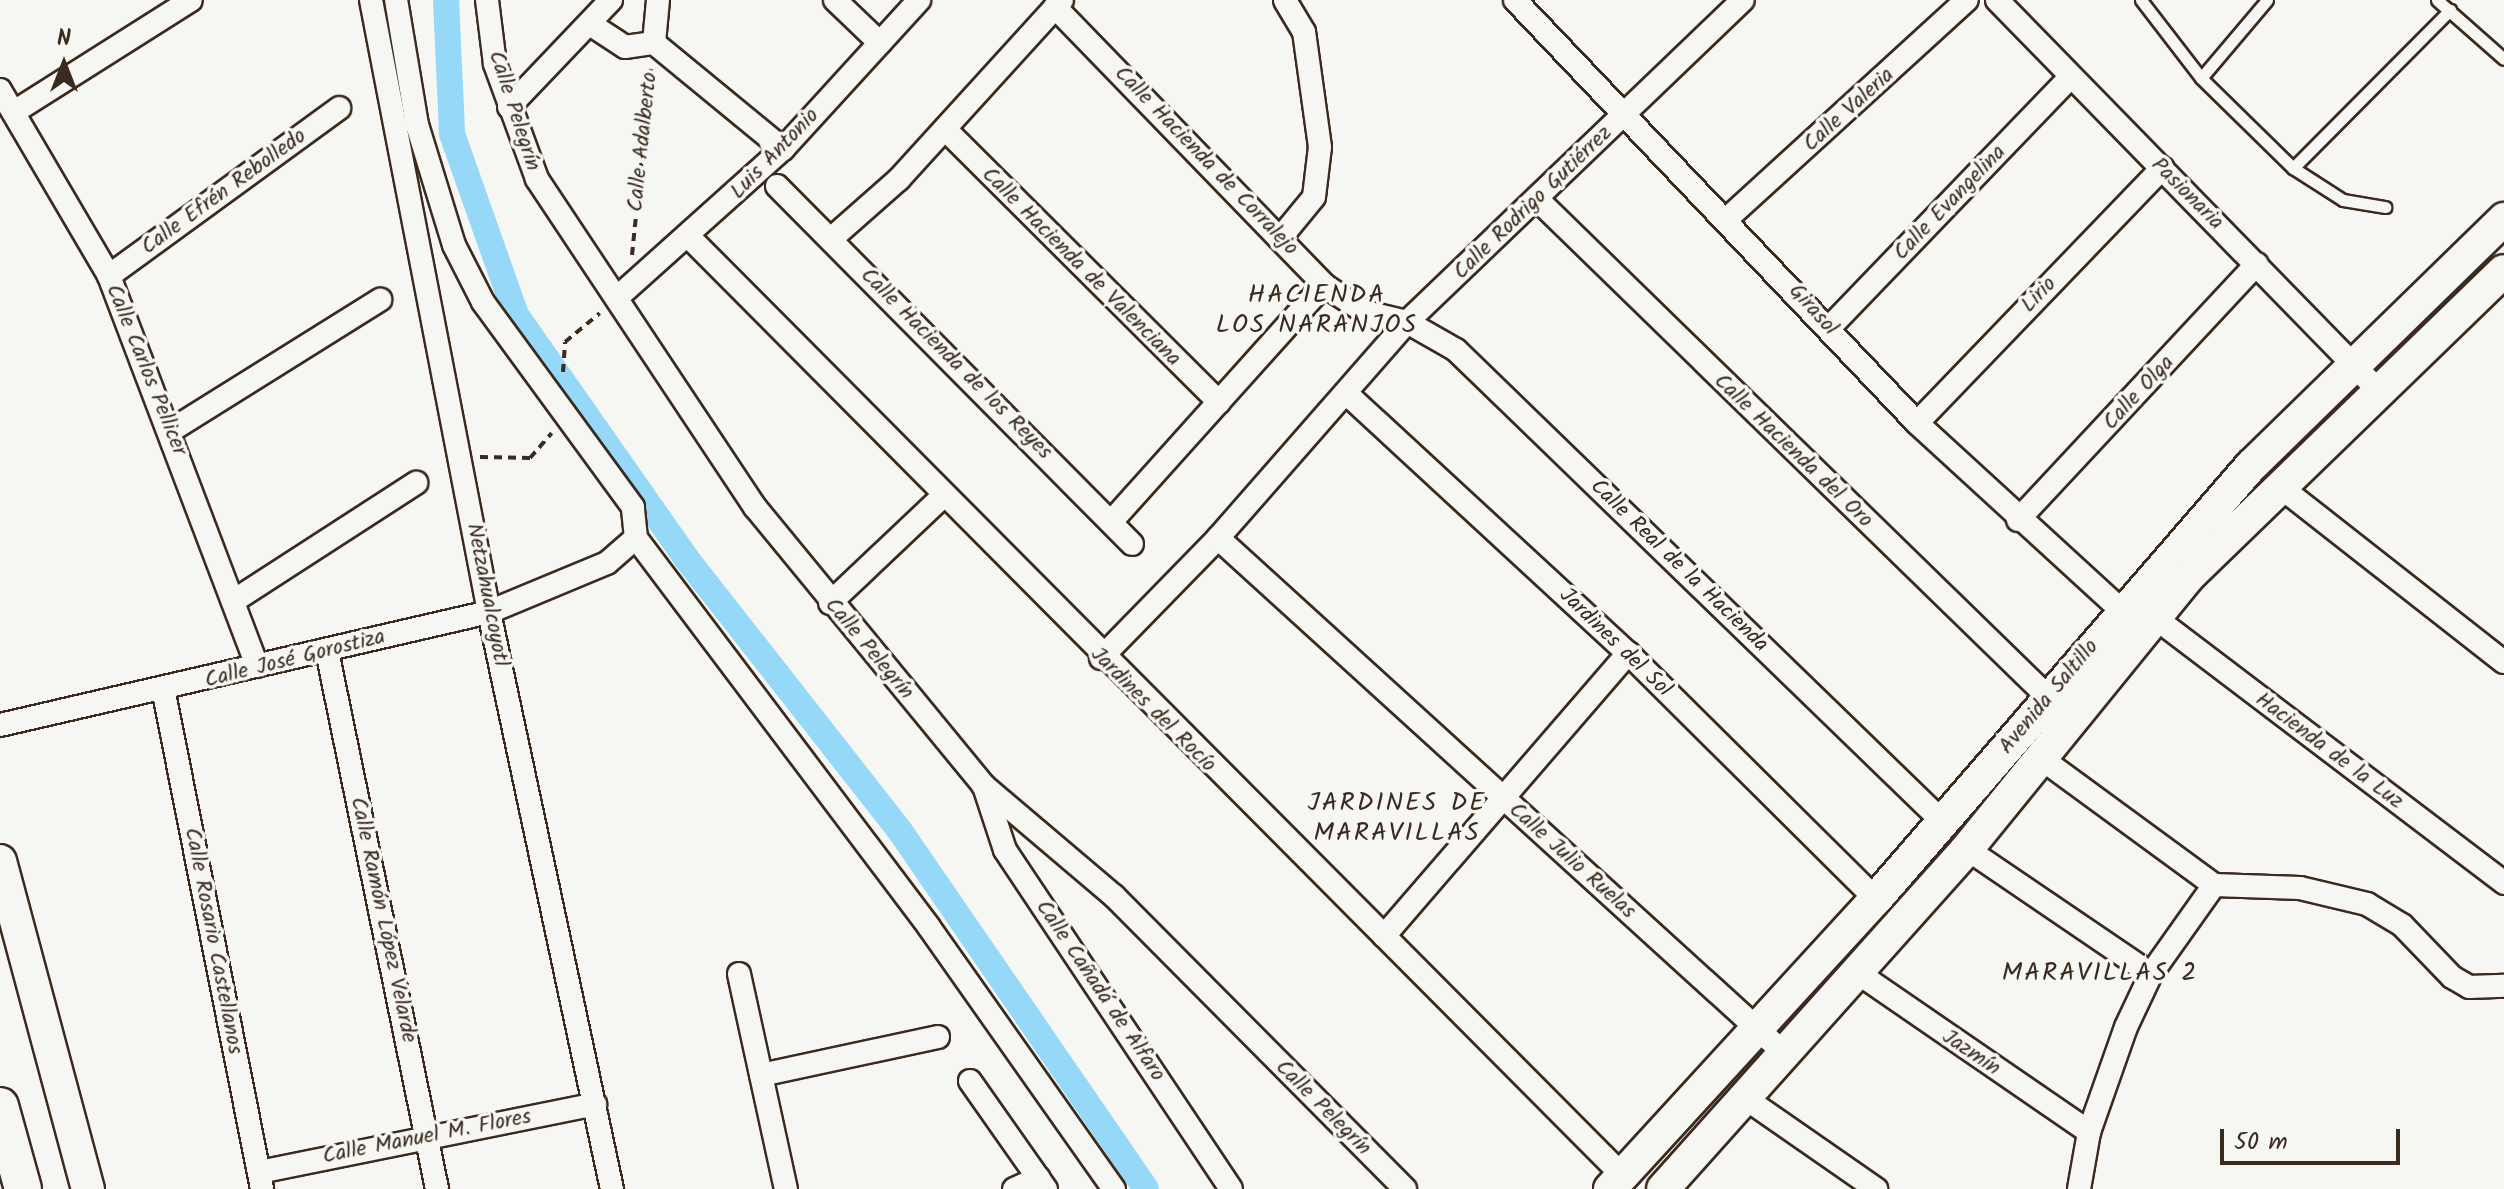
<!DOCTYPE html>
<meta charset="utf-8">
<style>
body{margin:0}
#map{position:relative;width:2504px;height:1189px;overflow:hidden;background:#f6f6f2;font-family:Kalam,sans-serif}
div>[style]{position:absolute}
[style*='--x']{left:calc(var(--x)*1px);top:calc(var(--y)*1px);width:calc(var(--w)*1px);rotate:calc(var(--a)*1deg)}
.canal>*{height:26px;margin:-13px;padding:0 13px;transform-origin:13px;border-radius:13px;background:#95d8f7}
.path>*{height:4px;margin-top:-2px;transform-origin:0;background:repeating-linear-gradient(90deg,#3b2a1e 0 8px,transparent 0 14px)}
.roads{filter:drop-shadow(2px 0 #3b2a1e) drop-shadow(-2px 0 #3b2a1e) drop-shadow(0 2px #3b2a1e) drop-shadow(0 -2px #3b2a1e)}
.lane>*{height:11px;margin:-5.5px;padding:0 5.5px;transform-origin:5.5px;border-radius:5.5px;background:#f6f6f2}
.street>*{height:22px;margin:-11px;padding:0 11px;transform-origin:11px;border-radius:11px;background:#f6f6f2}
.secondary>*{height:32px;margin:-16px;padding:0 16px;transform-origin:16px;border-radius:16px;background:#f6f6f2}
.primary>*{height:36px;margin:-18px;padding:0 18px;transform-origin:18px;border-radius:18px;background:#f6f6f2}
span{translate:-50% -50%;white-space:nowrap;text-align:center;line-height:1.15;-webkit-text-stroke:7px #f6f6f2;paint-order:stroke}
.street-label{font-size:22px;color:#3b2a1e}
.quarter-label{font-size:26px;color:#3b2a1e;letter-spacing:2px}
.north{position:absolute;left:24px;top:24px;width:80px;height:80px;-webkit-text-stroke:6px #f6f6f2;paint-order:stroke;rotate:0deg;font-size:22px;font-weight:700;line-height:32px;text-align:center;color:#3b2a1e}
.north::after{content:'';display:block;margin:auto;width:28px;height:36px;background:#3b2a1e;clip-path:polygon(50% 0,100% 100%,50% 72%,0 100%)}
.scale{position:absolute;left:2220px;top:1129px;width:180px;height:36px;box-sizing:border-box;border:4px solid #3b2a1e;border-top:0;padding-left:10px;font-size:24px;line-height:28px;white-space:nowrap;color:#3b2a1e;-webkit-text-stroke:6px #f6f6f2;paint-order:stroke}
</style>
<div id="map">
<div class="canal">
<i style="--x:446;--y:0;--w:134;--a:87.4"></i>
<i style="--x:452;--y:134;--w:192;--a:70.5"></i>
<i style="--x:516;--y:315;--w:297;--a:55"></i>
<i style="--x:686;--y:558;--w:347;--a:51.9"></i>
<i style="--x:900;--y:831;--w:434;--a:55.5"></i>
</div>
<div class="path">
<i style="--x:632;--y:255;--w:187;--a:-84.2"></i>
<i style="--x:563;--y:372;--w:30;--a:-86"></i>
<i style="--x:565;--y:342;--w:45;--a:-39.6"></i>
<i style="--x:480;--y:457;--w:50;--a:1.1"></i>
<i style="--x:530;--y:458;--w:33;--a:-49"></i>
</div>
<div class="roads">
<div class="lane">
<i style="--x:2141;--y:0;--w:98;--a:52.4"></i>
<i style="--x:2267;--y:0;--w:102;--a:130.2"></i>
<i style="--x:2201;--y:78;--w:129;--a:44.4"></i>
<i style="--x:2293;--y:168;--w:59;--a:32.6"></i>
<i style="--x:2343;--y:200;--w:43;--a:9.5"></i>
<i style="--x:2437;--y:0;--w:89;--a:41.4"></i>
<i style="--x:2293;--y:168;--w:223;--a:-45.2"></i>
</div>
<div class="street">
<i style="--x:371;--y:0;--w:623;--a:79.09"></i>
<i style="--x:489;--y:612;--w:590;--a:77.97"></i>
<i style="--x:487;--y:0;--w:64;--a:82.9"></i>
<i style="--x:495;--y:64;--w:122;--a:69.9"></i>
<i style="--x:537;--y:179;--w:394;--a:56.4"></i>
<i style="--x:755;--y:507;--w:360;--a:50.6"></i>
<i style="--x:983;--y:785;--w:172;--a:40.3"></i>
<i style="--x:1114;--y:896;--w:413;--a:45.2"></i>
<i style="--x:835;--y:0;--w:62;--a:43.7"></i>
<i style="--x:1515;--y:0;--w:584;--a:46.46"></i>
<i style="--x:1917;--y:423;--w:277;--a:42.5"></i>
<i style="--x:1997;--y:0;--w:542;--a:45.67"></i>
<i style="--x:1055;--y:7;--w:387;--a:45.9"></i>
<i style="--x:1324;--y:285;--w:49;--a:33.4"></i>
<i style="--x:1365;--y:312;--w:43;--a:13.4"></i>
<i style="--x:1407;--y:322;--w:56;--a:29.7"></i>
<i style="--x:1456;--y:350;--w:678;--a:44.1"></i>
<i style="--x:590;--y:24;--w:42;--a:33.3"></i>
<i style="--x:625;--y:47;--w:29;--a:-8"></i>
<i style="--x:654;--y:43;--w:167;--a:39.4"></i>
<i style="--x:654;--y:43;--w:43;--a:-84.7"></i>
<i style="--x:0;--y:90;--w:216;--a:59.6"></i>
<i style="--x:109;--y:276;--w:417;--a:69.2"></i>
<i style="--x:509;--y:107;--w:148;--a:-46.4"></i>
<i style="--x:14;--y:112;--w:209;--a:-32.3"></i>
<i style="--x:945;--y:129;--w:387;--a:44.9"></i>
<i style="--x:777;--y:186;--w:504;--a:45.24"></i>
<i style="--x:1539;--y:201;--w:714;--a:44.26"></i>
<i style="--x:1729;--y:217;--w:322;--a:-42.4"></i>
<i style="--x:1282;--y:236;--w:50;--a:-50.6"></i>
<i style="--x:1314;--y:197;--w:50;--a:-83.2"></i>
<i style="--x:1320;--y:147;--w:116;--a:-97.9"></i>
<i style="--x:1304;--y:32;--w:37;--a:-121"></i>
<i style="--x:691;--y:239;--w:1320;--a:45.15"></i>
<i style="--x:831;--y:239;--w:91;--a:-41.4"></i>
<i style="--x:899;--y:179;--w:242;--a:-47.7"></i>
<i style="--x:109;--y:276;--w:285;--a:-36.1"></i>
<i style="--x:620;--y:295;--w:219;--a:-41.9"></i>
<i style="--x:783;--y:149;--w:202;--a:-47.6"></i>
<i style="--x:1829;--y:328;--w:347;--a:-46.1"></i>
<i style="--x:1347;--y:394;--w:382;--a:42.7"></i>
<i style="--x:1628;--y:653;--w:349;--a:44.8"></i>
<i style="--x:1917;--y:423;--w:354;--a:-46.1"></i>
<i style="--x:170;--y:431;--w:248;--a:-32"></i>
<i style="--x:2278;--y:485;--w:287;--a:38.1"></i>
<i style="--x:2018;--y:520;--w:350;--a:-47"></i>
<i style="--x:1111;--y:522;--w:319;--a:-48.1"></i>
<i style="--x:636;--y:538;--w:487;--a:53"></i>
<i style="--x:929;--y:927;--w:321;--a:54.8"></i>
<i style="--x:1218;--y:538;--w:767;--a:42.3"></i>
<i style="--x:235;--y:600;--w:216;--a:-32.9"></i>
<i style="--x:830;--y:603;--w:156;--a:-43.4"></i>
<i style="--x:2154;--y:617;--w:440;--a:37.2"></i>
<i style="--x:327;--y:651;--w:549;--a:78.44"></i>
<i style="--x:1101;--y:658;--w:168;--a:-45.7"></i>
<i style="--x:1218;--y:538;--w:287;--a:-48.8"></i>
<i style="--x:1407;--y:322;--w:465;--a:-43.8"></i>
<i style="--x:164;--y:693;--w:506;--a:78.82"></i>
<i style="--x:0;--y:725;--w:502;--a:-13.01"></i>
<i style="--x:489;--y:612;--w:128;--a:-22.6"></i>
<i style="--x:607;--y:563;--w:38;--a:-41"></i>
<i style="--x:636;--y:538;--w:31;--a:-96"></i>
<i style="--x:633;--y:507;--w:254;--a:-126.2"></i>
<i style="--x:483;--y:302;--w:64;--a:-117"></i>
<i style="--x:454;--y:245;--w:126;--a:-107.1"></i>
<i style="--x:417;--y:125;--w:127;--a:-99.5"></i>
<i style="--x:2042;--y:759;--w:213;--a:36.2"></i>
<i style="--x:2214;--y:885;--w:86;--a:2"></i>
<i style="--x:2300;--y:888;--w:69;--a:13.4"></i>
<i style="--x:2367;--y:904;--w:41;--a:31"></i>
<i style="--x:2402;--y:925;--w:72;--a:46.1"></i>
<i style="--x:2452;--y:977;--w:20;--a:30"></i>
<i style="--x:2469;--y:987;--w:35;--a:-2"></i>
<i style="--x:984;--y:786;--w:67;--a:71.8"></i>
<i style="--x:1005;--y:850;--w:407;--a:56.3"></i>
<i style="--x:1967;--y:849;--w:222;--a:34.2"></i>
<i style="--x:1384;--y:936;--w:374;--a:-49.2"></i>
<i style="--x:1855;--y:971;--w:284;--a:34.5"></i>
<i style="--x:739;--y:974;--w:220;--a:77.7"></i>
<i style="--x:761;--y:1075;--w:181;--a:-12.1"></i>
<i style="--x:970;--y:1081;--w:132;--a:54.9"></i>
<i style="--x:1745;--y:1098;--w:160;--a:34.8"></i>
<i style="--x:259;--y:1172;--w:343;--a:-11.4"></i>
<i style="--x:1014;--y:1189;--w:27;--a:-24"></i>
<i style="--x:2079;--y:1189;--w:58;--a:-80"></i>
<i style="--x:2089;--y:1132;--w:111;--a:-70.6"></i>
<i style="--x:2126;--y:1027;--w:59;--a:-64.7"></i>
<i style="--x:2151;--y:974;--w:109;--a:-54.7"></i>
</div>
<div class="secondary">
<i style="--x:0;--y:861;--w:340;--a:75"></i>
<i style="--x:1610;--y:1189;--w:394;--a:-47.5"></i>
<i style="--x:1876;--y:899;--w:573;--a:-49.11"></i>
<i style="--x:2251;--y:466;--w:354;--a:-44.3"></i>
<i style="--x:1663;--y:1189;--w:456;--a:-48.2"></i>
<i style="--x:1967;--y:849;--w:352;--a:-50.9"></i>
<i style="--x:2189;--y:576;--w:438;--a:-44.1"></i>
</div>
<div class="primary">
<i style="--x:0;--y:1106;--w:86;--a:74.5"></i>
</div>
</div>
<div class="street-label">
<span style="left:1849px;top:110px;rotate:-42deg">Calle Valeria</span>
<span style="left:514px;top:111px;rotate:72deg">Calle Pelegrín</span>
<span style="left:643px;top:142px;rotate:-84deg">Calle Adalberto</span>
<span style="left:775px;top:154px;rotate:-46deg">Luis Antonio</span>
<span style="left:1206px;top:161px;rotate:46deg">Calle Hacienda de Corralejo</span>
<span style="left:224px;top:192px;rotate:-36deg">Calle Efrén Rebolledo</span>
<span style="left:2187px;top:194px;rotate:45deg">Pasionaria</span>
<span style="left:1533px;top:203px;rotate:-44deg">Calle Rodrigo Gutiérrez</span>
<span style="left:1950px;top:203px;rotate:-46deg">Calle Evangelina</span>
<span style="left:1081px;top:267px;rotate:45deg">Calle Hacienda de Valenciana</span>
<span style="left:2039px;top:295px;rotate:-46deg">Lirio</span>
<span style="left:1813px;top:310px;rotate:48deg">Girasol</span>
<span style="left:956px;top:364px;rotate:45deg">Calle Hacienda de los Reyes</span>
<span style="left:146px;top:370px;rotate:68deg">Calle Carlos Pellicer</span>
<span style="left:2139px;top:393px;rotate:-47deg">Calle Olga</span>
<span style="left:1793px;top:451px;rotate:44deg">Calle Hacienda del Oro</span>
<span style="left:1679px;top:566px;rotate:44deg">Calle Real de la Hacienda</span>
<span style="left:487px;top:595px;rotate:79deg">Netzahualcoyotl</span>
<span style="left:1615px;top:643px;rotate:44deg">Jardines del Sol</span>
<span style="left:869px;top:649px;rotate:50deg">Calle Pelegrín</span>
<span style="left:295px;top:659px;rotate:-14deg">Calle José Gorostiza</span>
<span style="left:2049px;top:697px;rotate:-50deg">Avenida Saltillo</span>
<span style="left:1153px;top:710px;rotate:45deg">Jardines del Rocío</span>
<span style="left:2329px;top:751px;rotate:37deg">Hacienda de la Luz</span>
<span style="left:1572px;top:861px;rotate:42deg">Calle Julio Ruelas</span>
<span style="left:383px;top:920px;rotate:78deg">Calle Ramón López Velarde</span>
<span style="left:213px;top:941px;rotate:79deg">Calle Rosario Castellanos</span>
<span style="left:1100px;top:991px;rotate:56deg">Calle Cañadá de Alfaro</span>
<span style="left:1971px;top:1053px;rotate:34deg">Jazmín</span>
<span style="left:1323px;top:1108px;rotate:45deg">Calle Pelegrín</span>
<span style="left:427px;top:1137px;rotate:-11deg">Calle Manuel M. Flores</span>
</div>
<div class="quarter-label">
<span style="left:1317px;top:311px">HACIENDA<br>LOS NARANJOS</span>
<span style="left:1397px;top:819px">JARDINES DE<br>MARAVILLAS</span>
<span style="left:2100px;top:974px">MARAVILLAS 2</span>
</div>
<div class="north">N</div>
<div class="scale">50 m</div>
</div>
